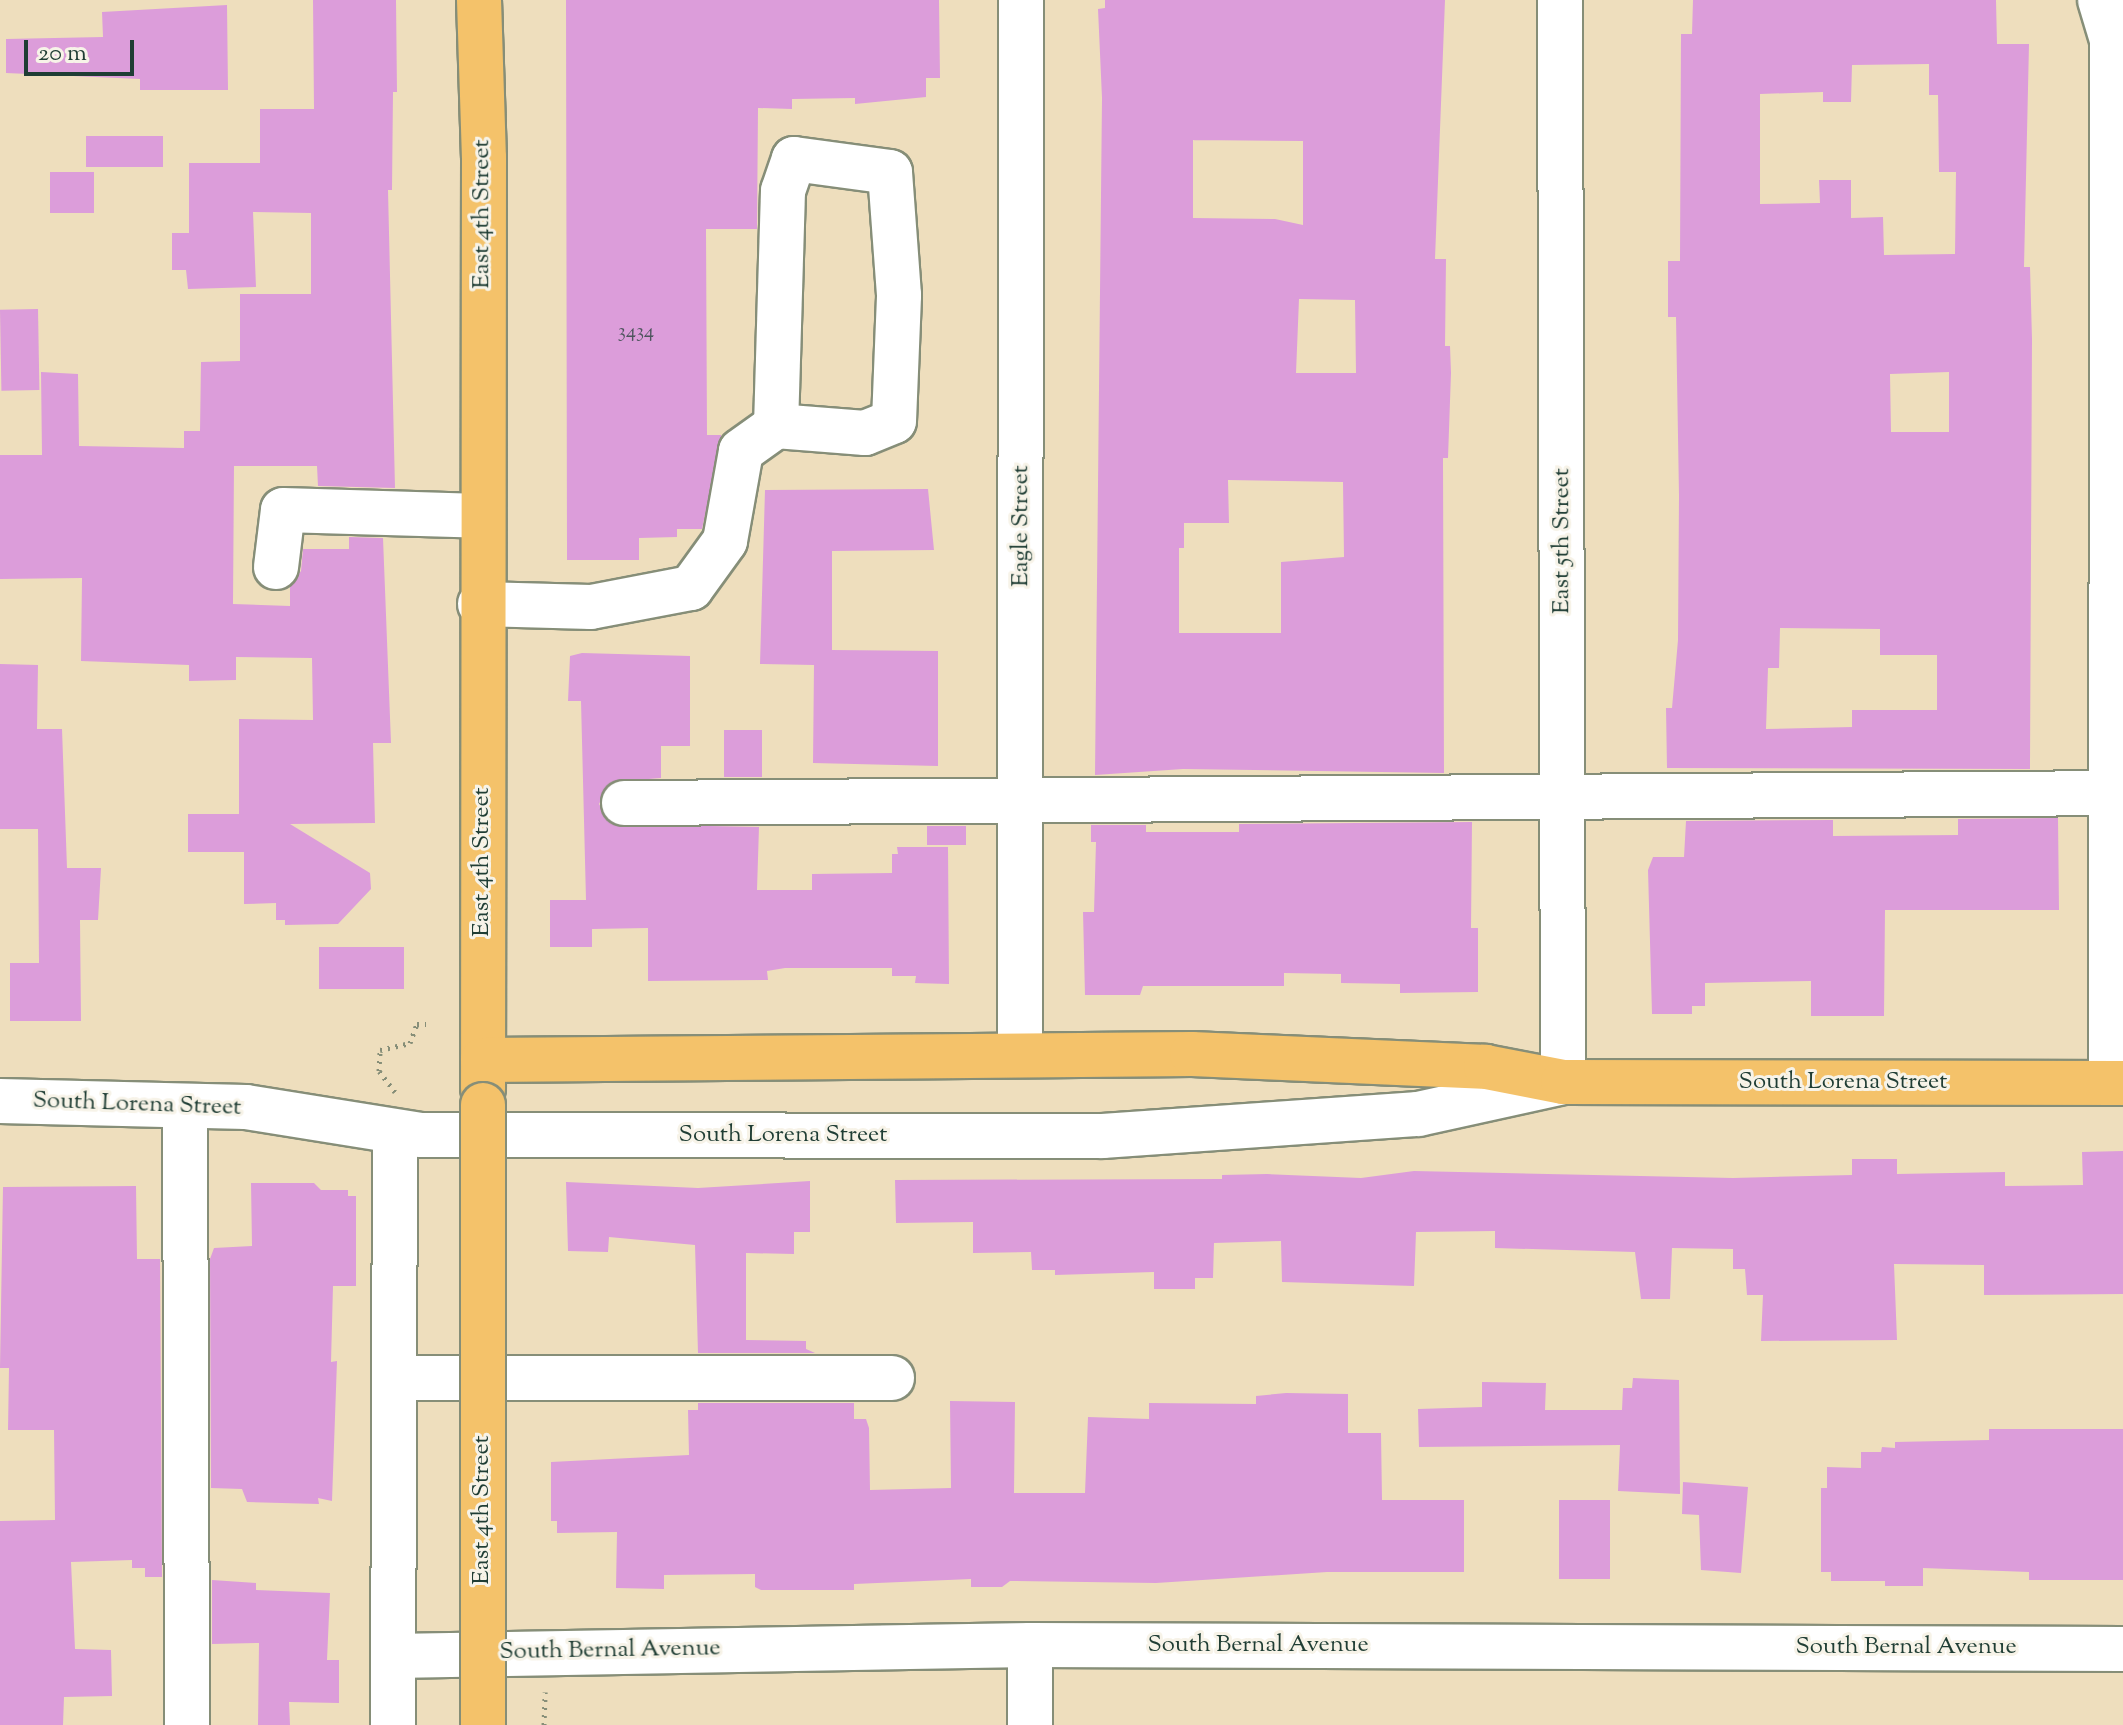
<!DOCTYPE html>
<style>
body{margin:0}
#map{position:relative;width:2123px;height:1725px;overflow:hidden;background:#eedebd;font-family:"Sorts Mill Goudy",serif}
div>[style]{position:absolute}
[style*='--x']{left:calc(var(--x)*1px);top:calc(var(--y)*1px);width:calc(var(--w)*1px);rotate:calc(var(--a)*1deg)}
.building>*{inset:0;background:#dc9dda;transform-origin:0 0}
.path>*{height:5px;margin-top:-2.5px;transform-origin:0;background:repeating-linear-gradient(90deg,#868e78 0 2px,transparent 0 8px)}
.roads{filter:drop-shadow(2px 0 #868e78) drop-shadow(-2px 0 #868e78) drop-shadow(0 2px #868e78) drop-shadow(0 -2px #868e78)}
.minor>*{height:44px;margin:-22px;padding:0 22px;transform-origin:22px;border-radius:22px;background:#fff}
.major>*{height:44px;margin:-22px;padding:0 22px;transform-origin:22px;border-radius:22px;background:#f4c26a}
.bridges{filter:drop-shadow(2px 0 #868e78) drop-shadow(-2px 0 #868e78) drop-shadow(0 2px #868e78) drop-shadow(0 -2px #868e78)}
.major-bridge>*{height:44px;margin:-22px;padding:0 22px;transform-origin:22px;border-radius:22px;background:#f4c26a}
span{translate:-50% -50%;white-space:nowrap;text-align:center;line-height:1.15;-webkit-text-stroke:6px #f7f3e8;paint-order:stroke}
.number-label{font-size:20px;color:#4e555e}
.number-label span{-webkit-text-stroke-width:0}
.street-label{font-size:24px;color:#1f3d34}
.scale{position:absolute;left:24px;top:40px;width:110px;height:36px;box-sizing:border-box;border:4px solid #1f3d34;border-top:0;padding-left:10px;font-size:24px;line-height:28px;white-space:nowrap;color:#1f3d34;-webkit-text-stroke:6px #f7f3e8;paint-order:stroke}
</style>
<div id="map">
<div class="building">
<i style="clip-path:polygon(313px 0,396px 0,397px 92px,393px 92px,392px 190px,388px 190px,395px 488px,318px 486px,317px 466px,234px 466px,233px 604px,290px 606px,290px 586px,301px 571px,303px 549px,349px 549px,349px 537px,383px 538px,391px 743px,373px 743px,375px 823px,290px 824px,370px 873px,371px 889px,338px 924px,285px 925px,285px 920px,276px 920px,276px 903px,244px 904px,244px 852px,188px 852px,188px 814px,239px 814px,239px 719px,313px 720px,312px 658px,236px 657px,236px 680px,189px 681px,189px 665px,81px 661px,82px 578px,0 579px,0 455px,42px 455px,41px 372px,78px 374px,79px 446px,184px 448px,184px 431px,200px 431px,201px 362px,240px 361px,240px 294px,311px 294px,311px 213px,253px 212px,256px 287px,188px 289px,186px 270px,172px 270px,172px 233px,189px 233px,189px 163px,260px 163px,260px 109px,314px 109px)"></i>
<i style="clip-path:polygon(566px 0,939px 0,940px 78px,926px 78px,926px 97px,855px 104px,855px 98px,792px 99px,792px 109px,758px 108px,757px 229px,706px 229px,707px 435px,721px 435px,721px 440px,702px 529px,677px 529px,677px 537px,639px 538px,639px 560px,567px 560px)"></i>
<i style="clip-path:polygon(evenodd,1105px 0,1445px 0,1435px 259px,1446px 259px,1445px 346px,1450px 346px,1451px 373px,1448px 458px,1443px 458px,1444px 773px,1183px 769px,1095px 775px,1102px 98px,1098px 9px,1105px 8px,1105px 0,1193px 140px,1303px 141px,1303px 225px,1275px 219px,1193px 218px,1193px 140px,1105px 0,1299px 299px,1355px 300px,1356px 373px,1296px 373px,1299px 299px,1105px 0,1228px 480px,1343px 482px,1344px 557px,1281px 562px,1281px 633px,1179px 633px,1179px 548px,1184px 548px,1184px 523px,1229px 523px,1228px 480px)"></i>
<i style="clip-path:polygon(evenodd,1693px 0,1996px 0,1997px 44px,2029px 44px,2024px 267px,2030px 267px,2032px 339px,2030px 769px,1667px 768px,1666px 708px,1672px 708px,1678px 640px,1679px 496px,1676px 317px,1668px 317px,1668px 261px,1680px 261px,1681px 34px,1692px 34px,1693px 0,1929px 64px,1929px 95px,1938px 95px,1939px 172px,1956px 172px,1955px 254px,1884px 255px,1883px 217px,1851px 218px,1851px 180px,1819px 180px,1820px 203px,1760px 204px,1760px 94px,1823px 92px,1823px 102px,1851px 102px,1852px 65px,1929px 64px,1693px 0,1949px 372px,1949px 432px,1891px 432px,1890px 374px,1949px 372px,1693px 0,1780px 628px,1880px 629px,1880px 655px,1937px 655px,1937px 710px,1852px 710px,1852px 727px,1766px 729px,1768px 668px,1779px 668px,1780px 628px)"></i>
<i style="clip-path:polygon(227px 5px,228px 90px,140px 90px,140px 79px,6px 73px,6px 39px,103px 37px,102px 12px)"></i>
<i style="left:163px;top:136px;width:31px;height:77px;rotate:90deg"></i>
<i style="left:50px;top:172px;width:44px;height:41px"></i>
<i style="left:38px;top:309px;width:81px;height:38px;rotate:89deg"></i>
<i style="clip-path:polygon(928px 489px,934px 550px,832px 551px,832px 650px,938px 651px,938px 766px,813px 763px,814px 665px,760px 664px,765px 490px)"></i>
<i style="clip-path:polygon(582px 653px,690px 656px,690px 746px,661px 746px,661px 778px,611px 782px,599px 804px,611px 824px,759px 827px,757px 890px,812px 890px,812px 874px,892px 873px,892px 854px,898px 854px,897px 847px,948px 847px,949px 984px,915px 983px,916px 976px,892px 976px,892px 968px,785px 968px,767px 971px,768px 980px,648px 981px,648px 928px,592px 929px,592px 947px,550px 947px,550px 900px,586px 900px,581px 701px,568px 701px,570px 656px)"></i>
<i style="clip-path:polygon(0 664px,38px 665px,37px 729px,62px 729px,67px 868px,101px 868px,98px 920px,80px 920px,81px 1021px,10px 1021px,10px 963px,39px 963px,38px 829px,0 829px)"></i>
<i style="left:724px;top:730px;width:38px;height:47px"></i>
<i style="clip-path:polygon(2058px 818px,2059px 910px,1885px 910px,1884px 1016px,1811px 1016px,1811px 981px,1705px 983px,1705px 1006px,1692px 1006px,1692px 1014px,1652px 1014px,1648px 870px,1653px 857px,1684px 857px,1686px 821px,1833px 820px,1833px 836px,1958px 835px,1958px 819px)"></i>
<i style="clip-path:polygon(1472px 822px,1471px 928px,1478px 928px,1478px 992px,1400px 993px,1400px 984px,1341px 983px,1341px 974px,1284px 973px,1284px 986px,1143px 986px,1140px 995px,1085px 995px,1083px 912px,1094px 912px,1096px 842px,1091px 842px,1091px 825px,1146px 825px,1146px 832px,1239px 832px,1239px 824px)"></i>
<i style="left:927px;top:826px;width:39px;height:19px"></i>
<i style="left:319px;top:947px;width:85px;height:42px"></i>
<i style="clip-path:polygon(2123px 1151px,2123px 1294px,1984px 1295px,1984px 1265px,1894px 1264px,1897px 1340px,1761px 1341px,1763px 1295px,1747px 1295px,1745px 1269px,1733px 1269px,1733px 1249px,1672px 1248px,1670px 1299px,1641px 1299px,1635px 1252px,1495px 1248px,1495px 1231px,1416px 1232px,1414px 1286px,1282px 1282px,1281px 1241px,1214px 1243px,1213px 1278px,1195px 1278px,1195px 1289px,1154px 1289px,1154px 1272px,1055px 1275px,1055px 1270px,1032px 1270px,1031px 1252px,973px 1253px,973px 1222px,896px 1223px,895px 1180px,1222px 1179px,1222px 1175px,1267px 1174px,1361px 1178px,1414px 1171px,1733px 1178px,1852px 1175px,1852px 1159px,1897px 1159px,1897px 1174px,2005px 1172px,2005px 1186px,2083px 1185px,2082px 1152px)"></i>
<i style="clip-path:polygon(810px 1181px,810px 1232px,794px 1232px,794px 1254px,746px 1253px,746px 1340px,806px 1341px,806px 1349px,815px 1353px,698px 1353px,695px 1245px,609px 1237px,608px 1252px,568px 1251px,566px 1182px,698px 1188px)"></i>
<i style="clip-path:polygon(251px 1183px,314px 1183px,321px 1190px,348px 1190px,348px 1196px,356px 1196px,356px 1286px,333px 1286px,331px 1362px,337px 1361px,332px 1501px,318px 1498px,319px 1504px,247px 1502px,242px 1489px,211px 1488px,210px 1259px,214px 1248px,252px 1246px)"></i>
<i style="clip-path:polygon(136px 1186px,137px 1259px,160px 1259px,162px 1577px,145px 1577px,145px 1568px,132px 1568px,132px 1560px,71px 1562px,75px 1649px,111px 1650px,112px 1696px,64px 1697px,63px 1725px,0 1725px,0 1521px,55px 1520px,54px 1430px,8px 1430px,9px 1368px,0 1368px,3px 1187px)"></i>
<i style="clip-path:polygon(1633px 1378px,1679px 1380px,1680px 1494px,1618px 1491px,1620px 1445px,1419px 1447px,1418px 1409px,1482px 1407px,1482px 1382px,1546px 1383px,1545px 1410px,1622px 1410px,1623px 1388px,1632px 1388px)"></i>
<i style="clip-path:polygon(1286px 1393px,1348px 1394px,1348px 1433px,1381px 1433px,1382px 1500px,1464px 1500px,1464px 1572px,1327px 1572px,1156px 1583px,1010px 1581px,1002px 1587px,971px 1587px,971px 1579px,854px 1584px,854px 1590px,761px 1590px,755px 1587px,755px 1574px,664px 1575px,664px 1589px,616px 1588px,617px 1532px,557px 1533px,557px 1521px,551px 1521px,551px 1462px,689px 1455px,688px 1410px,698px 1410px,698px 1403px,854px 1403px,854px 1419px,866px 1419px,869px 1428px,870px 1490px,951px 1488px,950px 1401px,1015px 1402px,1014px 1493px,1085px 1493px,1088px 1417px,1149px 1419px,1149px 1403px,1256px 1404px,1256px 1396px)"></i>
<i style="clip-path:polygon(1989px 1429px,2123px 1429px,2123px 1580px,2029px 1580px,2029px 1572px,1923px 1568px,1923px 1586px,1885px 1586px,1885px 1581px,1831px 1581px,1831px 1572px,1821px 1572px,1821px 1488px,1827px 1488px,1827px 1467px,1861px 1468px,1861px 1452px,1881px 1452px,1882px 1447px,1895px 1448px,1895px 1442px,1989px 1440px)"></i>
<i style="clip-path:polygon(1683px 1482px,1748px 1487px,1741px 1573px,1701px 1570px,1699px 1515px,1682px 1514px)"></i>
<i style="left:1559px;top:1500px;width:51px;height:79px"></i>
<i style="clip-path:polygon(212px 1580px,256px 1583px,256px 1590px,330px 1593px,327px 1660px,339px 1660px,339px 1703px,289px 1702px,290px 1725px,258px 1725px,259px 1643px,212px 1644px)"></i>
</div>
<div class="path">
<i style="--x:395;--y:1092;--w:26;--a:-127"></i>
<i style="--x:379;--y:1071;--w:21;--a:-87"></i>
<i style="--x:380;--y:1050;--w:31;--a:-13"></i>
<i style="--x:410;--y:1043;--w:20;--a:-70"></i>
<i style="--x:417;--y:1024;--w:9;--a:0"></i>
<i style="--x:544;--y:1725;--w:33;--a:-88"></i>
</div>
<div class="roads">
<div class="minor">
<i style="--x:2100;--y:0;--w:42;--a:73.3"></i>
<i style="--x:2112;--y:40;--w:1043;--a:90.05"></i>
<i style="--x:276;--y:567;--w:57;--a:-83"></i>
<i style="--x:283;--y:510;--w:198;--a:1.7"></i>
<i style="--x:480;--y:604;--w:111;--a:1.5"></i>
<i style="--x:591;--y:607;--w:102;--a:-10.8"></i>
<i style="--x:691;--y:588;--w:58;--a:-54.1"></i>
<i style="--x:725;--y:541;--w:91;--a:-79.9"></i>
<i style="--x:741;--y:451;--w:43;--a:-35.5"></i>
<i style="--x:776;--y:426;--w:89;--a:4.5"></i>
<i style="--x:865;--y:433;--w:31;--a:-22"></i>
<i style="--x:894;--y:421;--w:126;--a:-87.7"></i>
<i style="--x:899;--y:295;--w:123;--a:-94.2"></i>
<i style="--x:890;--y:172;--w:97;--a:-172.3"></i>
<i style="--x:794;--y:159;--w:34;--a:109"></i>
<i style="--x:783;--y:191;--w:235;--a:91.7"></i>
<i style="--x:624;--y:803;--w:1499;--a:-0.38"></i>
<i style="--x:1020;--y:1053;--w:1053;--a:-89.95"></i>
<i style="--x:0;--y:1101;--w:246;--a:1.4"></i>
<i style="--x:246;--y:1107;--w:177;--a:9.1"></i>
<i style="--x:421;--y:1135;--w:682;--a:0.08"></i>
<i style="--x:1103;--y:1136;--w:316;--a:-4"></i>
<i style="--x:1418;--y:1114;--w:148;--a:-12.4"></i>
<i style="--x:1563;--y:1082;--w:1082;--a:-90.16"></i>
<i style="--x:185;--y:1106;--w:619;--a:89.81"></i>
<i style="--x:394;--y:1378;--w:498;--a:0"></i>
<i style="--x:1030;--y:1645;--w:80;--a:90"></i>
<i style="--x:393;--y:1656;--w:637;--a:-0.99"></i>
<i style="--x:1030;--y:1645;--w:1093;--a:0.21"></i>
<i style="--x:393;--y:1725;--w:593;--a:-89.81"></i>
</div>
<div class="major">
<i style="--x:479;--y:0;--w:158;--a:88.2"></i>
<i style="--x:484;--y:158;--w:931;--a:90.06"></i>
<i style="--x:483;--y:1060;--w:709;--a:-0.48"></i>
<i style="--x:1192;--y:1054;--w:294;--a:2.5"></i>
<i style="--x:1486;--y:1067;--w:78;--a:11"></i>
<i style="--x:1563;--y:1082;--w:560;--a:0.1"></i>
</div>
</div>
<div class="bridges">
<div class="major-bridge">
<i style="--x:483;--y:1105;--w:620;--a:90"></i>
</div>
</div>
<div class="number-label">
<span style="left:636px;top:332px">3434</span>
</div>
<div class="street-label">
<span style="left:483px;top:214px;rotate:-90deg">East 4th Street</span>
<span style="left:1022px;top:526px;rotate:-90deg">Eagle Street</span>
<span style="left:1563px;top:541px;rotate:-90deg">East 5th Street</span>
<span style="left:483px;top:862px;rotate:-90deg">East 4th Street</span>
<span style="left:1843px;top:1083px">South Lorena Street</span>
<span style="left:137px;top:1105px;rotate:2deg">South Lorena Street</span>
<span style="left:783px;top:1136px">South Lorena Street</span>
<span style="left:483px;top:1510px;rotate:-90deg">East 4th Street</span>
<span style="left:1258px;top:1646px">South Bernal Avenue</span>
<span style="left:1906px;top:1648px">South Bernal Avenue</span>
<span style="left:610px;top:1651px;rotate:-1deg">South Bernal Avenue</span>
</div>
<div class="scale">20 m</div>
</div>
